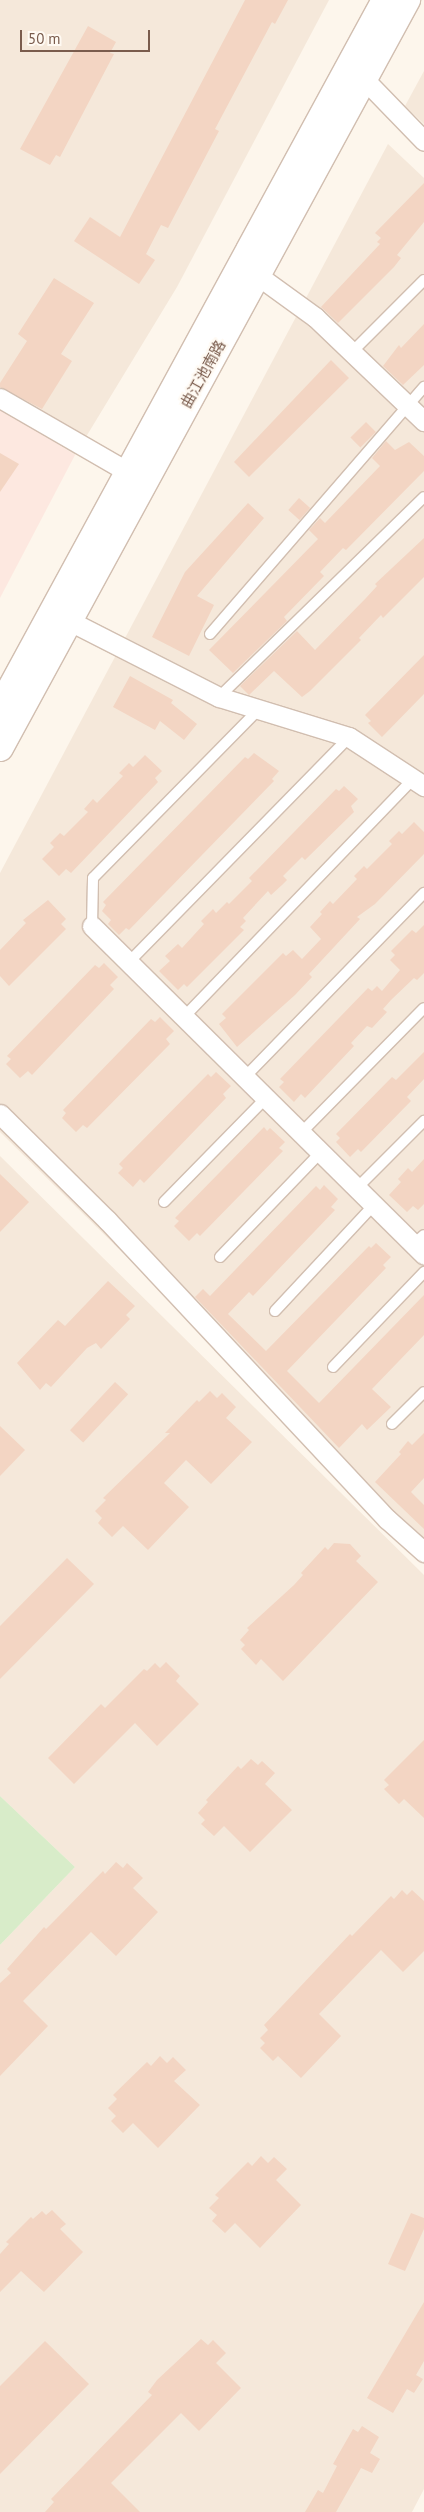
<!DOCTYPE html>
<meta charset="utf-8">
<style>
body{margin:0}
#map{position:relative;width:424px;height:2512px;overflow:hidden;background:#fdf6ec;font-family:"PT Sans","Noto Sans SC",sans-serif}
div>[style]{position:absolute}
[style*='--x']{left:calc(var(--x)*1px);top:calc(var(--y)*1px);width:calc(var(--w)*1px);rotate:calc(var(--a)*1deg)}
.residential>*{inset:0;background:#f5e8da}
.commercial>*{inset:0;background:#fde8e0}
.green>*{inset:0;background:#d8ecc9}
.building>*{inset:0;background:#f3d5c3;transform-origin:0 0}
.roads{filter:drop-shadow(1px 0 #d1beb0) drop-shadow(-1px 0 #d1beb0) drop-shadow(0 1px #d1beb0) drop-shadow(0 -1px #d1beb0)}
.service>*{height:10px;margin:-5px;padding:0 5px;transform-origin:5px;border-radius:5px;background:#fff}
.minor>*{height:19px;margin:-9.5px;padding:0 9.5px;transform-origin:9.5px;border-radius:9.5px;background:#fff}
.secondary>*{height:26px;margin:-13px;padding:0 13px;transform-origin:13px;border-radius:13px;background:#fff}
span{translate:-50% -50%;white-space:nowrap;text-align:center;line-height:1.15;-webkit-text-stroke:4.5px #fffaf3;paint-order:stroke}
.street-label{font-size:15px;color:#7a5c4d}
.scale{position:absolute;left:20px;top:30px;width:130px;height:22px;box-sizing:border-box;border:2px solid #7a5c4d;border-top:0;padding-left:6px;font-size:15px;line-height:18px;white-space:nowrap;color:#7a5c4d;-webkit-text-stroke:4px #fffaf3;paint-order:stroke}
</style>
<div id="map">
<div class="residential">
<i style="clip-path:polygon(0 0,329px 0,177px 287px,75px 455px,0 407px)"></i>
<i style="clip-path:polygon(424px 71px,424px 124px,405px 106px)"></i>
<i style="clip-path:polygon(388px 144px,424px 178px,424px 1549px,0 1132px,0 873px)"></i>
<i style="clip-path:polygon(0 1156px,424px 1575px,424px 2489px,412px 2512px,0 2512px,0 1945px,75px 1867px,0 1796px)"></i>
</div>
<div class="commercial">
<i style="clip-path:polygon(0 407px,75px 455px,0 598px)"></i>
</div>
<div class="green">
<i style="clip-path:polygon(0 1796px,75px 1867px,0 1945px)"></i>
</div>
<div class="building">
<i style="clip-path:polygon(245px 0,288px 0,275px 24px,272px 22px,215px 129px,219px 131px,168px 228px,161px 225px,146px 254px,155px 260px,139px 284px,74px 241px,90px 217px,120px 237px)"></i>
<i style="clip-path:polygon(88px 26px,116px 42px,110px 53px,114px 54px,60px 157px,56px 155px,50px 165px,20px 149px)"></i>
<i style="clip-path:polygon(424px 183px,424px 222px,397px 255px,401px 258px,394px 267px,338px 323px,321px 307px,380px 244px,377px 242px,381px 238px,375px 233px)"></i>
<i style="clip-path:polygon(54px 278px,94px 303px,61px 354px,72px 361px,42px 409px,0 387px,0 383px,27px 341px,18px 334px)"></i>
<i style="clip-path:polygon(424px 324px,424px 365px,403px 385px,383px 366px,399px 345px,401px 348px)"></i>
<i style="clip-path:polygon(331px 360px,349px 378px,249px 477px,234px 462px)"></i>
<i style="left:366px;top:422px;width:14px;height:22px;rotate:45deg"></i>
<i style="clip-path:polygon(386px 441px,395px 450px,409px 442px,424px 456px,424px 471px,346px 550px,343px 548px,320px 572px,324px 576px,284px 617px,287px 621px,233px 673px,209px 650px,318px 539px,309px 530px,320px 518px,325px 523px,380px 466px,372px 458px)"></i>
<i style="clip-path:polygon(0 453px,19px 464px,0 492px)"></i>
<i style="left:299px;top:498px;width:15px;height:16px;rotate:42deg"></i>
<i style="clip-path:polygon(248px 503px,264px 518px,197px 596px,214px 605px,189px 656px,152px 637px,185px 572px)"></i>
<i style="clip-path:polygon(424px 538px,424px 577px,383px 618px,381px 615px,359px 638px,361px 640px,310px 691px,302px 697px,274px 671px,249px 695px,240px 686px,297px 631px,315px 650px,366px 598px,377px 586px,375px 584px)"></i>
<i style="clip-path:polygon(424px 655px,424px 694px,382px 737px,368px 723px,371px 721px,365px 715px)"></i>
<i style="clip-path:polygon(130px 676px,173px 700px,171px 703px,197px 724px,184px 740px,160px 721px,155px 730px,113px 707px)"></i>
<i style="clip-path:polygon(254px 753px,279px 771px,272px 779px,274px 781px,129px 930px,126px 928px,119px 935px,108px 924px,111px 920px,102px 911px,106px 905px,103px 902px,245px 757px,248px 759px)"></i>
<i style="clip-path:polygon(145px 755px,162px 771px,155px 778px,158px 782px,71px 873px,66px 869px,59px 876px,42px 859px,54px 847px,50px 843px,60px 833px,64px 836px,88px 812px,84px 809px,93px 799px,97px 803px,123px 776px,119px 773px,129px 763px,133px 767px)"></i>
<i style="clip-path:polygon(344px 786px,358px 799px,351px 806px,354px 812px,305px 860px,302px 857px,283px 876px,287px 880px,282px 885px,271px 895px,268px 891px,243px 918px,246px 921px,240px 927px,244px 930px,187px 987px,184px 984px,178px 990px,159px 971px,170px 961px,165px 956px,178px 944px,182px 948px,204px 924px,201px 921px,213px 909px,216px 913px,227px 902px,229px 904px,252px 881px,249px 878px,336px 789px,339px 791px)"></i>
<i style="clip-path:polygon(414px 822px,424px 832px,424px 854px,375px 904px,357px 917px,360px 919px,309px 974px,312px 977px,295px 995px,237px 1047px,219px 1024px,226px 1018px,222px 1014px,283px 953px,286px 956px,293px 950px,302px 959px,321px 939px,310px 927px,322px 914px,320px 912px,330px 901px,333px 904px,357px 879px,354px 876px,364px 866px,367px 869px,392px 844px,389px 841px,399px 831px,402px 834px)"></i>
<i style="clip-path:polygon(48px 900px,66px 919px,61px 924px,66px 929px,9px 986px,0 976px,0 950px,26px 923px,23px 920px)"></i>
<i style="clip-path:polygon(424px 925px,424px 973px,417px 980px,414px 978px,391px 1000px,383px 1009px,387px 1012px,372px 1028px,367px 1026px,351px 1043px,354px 1046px,305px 1098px,301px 1094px,294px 1102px,279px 1087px,284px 1082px,280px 1079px,368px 988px,372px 991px,377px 986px,382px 991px,400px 970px,390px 960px,395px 955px,391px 951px,412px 930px,416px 933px)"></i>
<i style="clip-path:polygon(104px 963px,118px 977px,110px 985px,114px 989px,32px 1075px,28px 1071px,20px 1078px,6px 1064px,11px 1059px,7px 1056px,95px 965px,99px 968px)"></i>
<i style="clip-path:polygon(160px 1017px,174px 1031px,166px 1039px,170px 1044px,87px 1128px,83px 1125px,76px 1132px,62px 1118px,66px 1113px,63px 1110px,151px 1019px,155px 1022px)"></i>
<i style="clip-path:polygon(424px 1052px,424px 1079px,407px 1097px,411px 1101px,361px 1152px,358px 1149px,350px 1157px,336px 1142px,340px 1138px,336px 1134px,392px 1077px,396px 1080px)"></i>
<i style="clip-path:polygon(216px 1072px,231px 1086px,223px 1094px,226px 1098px,144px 1183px,140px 1179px,133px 1187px,118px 1173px,123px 1168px,119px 1164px,208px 1074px,211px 1077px)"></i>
<i style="clip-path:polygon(264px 1127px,267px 1131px,270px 1128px,285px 1142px,279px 1148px,283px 1151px,200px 1236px,197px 1233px,189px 1241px,174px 1226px,179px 1221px,175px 1218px)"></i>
<i style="clip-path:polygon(424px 1159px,424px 1204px,418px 1210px,413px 1206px,407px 1212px,389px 1195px,401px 1182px,398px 1179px,408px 1168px,412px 1172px)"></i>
<i style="clip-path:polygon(0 1174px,29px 1202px,0 1232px)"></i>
<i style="clip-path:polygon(324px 1185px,338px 1199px,331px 1207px,335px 1210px,253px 1296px,249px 1292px,228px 1314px,266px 1351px,369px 1246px,371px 1248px,376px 1243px,391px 1257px,383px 1265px,386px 1268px,287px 1371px,319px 1403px,424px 1295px,424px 1335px,372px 1389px,391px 1407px,367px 1430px,362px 1424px,339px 1448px,195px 1297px,203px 1289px,210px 1296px,316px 1186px,320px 1190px)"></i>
<i style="clip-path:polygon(108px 1281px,135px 1306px,126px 1315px,130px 1319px,101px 1349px,96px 1343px,87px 1348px,51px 1387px,46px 1383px,40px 1390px,17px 1363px,58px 1320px,65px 1326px)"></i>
<i style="left:115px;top:1382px;width:18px;height:66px;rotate:43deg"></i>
<i style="clip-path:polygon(210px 1391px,217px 1398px,222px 1393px,236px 1407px,226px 1418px,252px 1442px,211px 1484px,186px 1460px,164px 1483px,189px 1507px,148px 1550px,123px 1526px,112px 1537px,98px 1523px,102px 1518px,95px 1511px,106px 1500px,103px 1498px,170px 1433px,165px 1433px,197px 1400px,199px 1402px)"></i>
<i style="clip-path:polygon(0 1426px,25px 1450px,0 1476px)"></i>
<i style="clip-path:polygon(424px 1433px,424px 1478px,411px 1492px,424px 1505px,424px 1529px,375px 1482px,401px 1454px,399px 1452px,408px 1441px,412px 1445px)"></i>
<i style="clip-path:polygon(334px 1543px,350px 1544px,361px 1556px,356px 1561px,378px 1582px,283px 1681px,261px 1659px,256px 1665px,241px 1649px,245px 1645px,240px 1640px,249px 1630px,247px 1628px,294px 1585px,303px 1575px,301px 1573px,325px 1547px,328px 1550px)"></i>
<i style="clip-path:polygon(67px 1558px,94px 1584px,0 1679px,0 1626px)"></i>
<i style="clip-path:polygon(166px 1662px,180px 1676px,176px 1681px,199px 1704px,157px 1746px,135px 1723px,74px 1784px,48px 1758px,101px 1704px,105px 1708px,144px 1669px,147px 1671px,155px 1663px,160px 1668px)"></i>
<i style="clip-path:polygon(424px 1740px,424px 1818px,404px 1799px,399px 1804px,384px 1789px,389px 1785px,384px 1780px)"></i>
<i style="clip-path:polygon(251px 1759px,258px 1765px,262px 1761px,275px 1773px,265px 1784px,292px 1810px,250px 1852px,224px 1826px,214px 1836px,201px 1824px,205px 1820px,198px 1813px,208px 1802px,206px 1800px,238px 1766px,241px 1769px)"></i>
<i style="clip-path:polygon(116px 1862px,123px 1868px,127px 1863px,143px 1878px,133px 1888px,158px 1912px,116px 1956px,91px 1932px,23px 2001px,48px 2026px,0 2076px,0 1983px,11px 1973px,7px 1969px,44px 1927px,46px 1929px,56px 1919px,103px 1871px,105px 1874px)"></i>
<i style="clip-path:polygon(402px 1890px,407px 1895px,412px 1890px,424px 1901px,424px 1951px,403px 1972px,381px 1950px,319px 2014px,341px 2036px,301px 2078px,278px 2056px,273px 2061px,260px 2048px,265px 2043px,260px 2038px,268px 2030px,264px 2025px,350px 1934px,352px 1936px,391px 1896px,394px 1899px)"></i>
<i style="clip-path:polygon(160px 2056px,167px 2063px,173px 2057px,186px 2070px,174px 2081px,200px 2105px,158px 2148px,133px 2123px,123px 2133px,111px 2121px,116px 2116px,108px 2108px,117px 2099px,113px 2095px,147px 2062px,151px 2066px)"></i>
<i style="clip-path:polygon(261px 2156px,268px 2163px,274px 2157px,287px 2169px,276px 2180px,301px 2205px,260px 2248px,235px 2223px,225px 2233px,212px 2221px,217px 2215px,209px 2208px,219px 2198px,215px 2195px,248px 2162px,252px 2166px)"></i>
<i style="clip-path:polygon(52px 2210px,66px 2224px,60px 2229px,83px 2252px,44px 2292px,21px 2271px,0 2292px,0 2254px,9px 2244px,6px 2242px,31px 2217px,33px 2219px,42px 2211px,46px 2215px)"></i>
<i style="clip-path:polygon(411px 2213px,424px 2218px,424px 2229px,405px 2271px,388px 2264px)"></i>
<i style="clip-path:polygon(424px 2302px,424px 2361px,416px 2375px,423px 2379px,414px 2393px,407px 2389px,393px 2413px,367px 2398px)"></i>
<i style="clip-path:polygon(201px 2339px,208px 2345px,213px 2340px,226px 2353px,216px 2363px,241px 2388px,199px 2431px,181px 2413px,111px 2483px,140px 2512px,45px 2512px,54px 2502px,51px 2499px,152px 2395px,148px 2392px,157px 2380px)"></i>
<i style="clip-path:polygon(45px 2341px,89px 2384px,0 2474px,0 2386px)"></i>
<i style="clip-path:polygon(362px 2426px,379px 2437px,370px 2453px,380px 2459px,372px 2473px,361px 2468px,336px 2512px,305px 2512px,318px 2490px,323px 2493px,337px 2466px,333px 2464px,353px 2429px,358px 2432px)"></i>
</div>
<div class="roads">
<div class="service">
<i style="--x:352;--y:352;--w:102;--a:-45"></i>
<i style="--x:210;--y:634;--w:327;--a:-49.1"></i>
<i style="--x:219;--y:697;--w:286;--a:-44.3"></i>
<i style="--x:92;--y:926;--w:48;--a:-88.8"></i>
<i style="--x:93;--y:878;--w:238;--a:-45.5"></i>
<i style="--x:129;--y:962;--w:315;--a:-45.6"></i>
<i style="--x:184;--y:1017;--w:330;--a:-46.1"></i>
<i style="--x:245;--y:1077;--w:257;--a:-45.8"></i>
<i style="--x:301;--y:1133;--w:175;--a:-45.5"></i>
<i style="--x:357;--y:1188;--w:95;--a:-45"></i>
<i style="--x:164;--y:1202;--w:146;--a:-45.6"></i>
<i style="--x:414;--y:1244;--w:13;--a:-42"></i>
<i style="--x:220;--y:1257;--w:146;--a:-46.1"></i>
<i style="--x:275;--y:1311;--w:145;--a:-47"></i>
<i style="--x:333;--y:1367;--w:132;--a:-46.2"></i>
<i style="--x:392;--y:1424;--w:45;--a:-45"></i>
</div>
<div class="minor">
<i style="--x:355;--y:74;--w:10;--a:29"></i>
<i style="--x:364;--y:79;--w:86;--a:45.9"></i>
<i style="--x:257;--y:275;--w:72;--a:35.9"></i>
<i style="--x:315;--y:317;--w:151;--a:43.7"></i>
<i style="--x:0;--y:398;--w:148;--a:30"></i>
<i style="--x:58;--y:615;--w:181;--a:27"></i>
<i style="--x:219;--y:697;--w:136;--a:17.1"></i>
<i style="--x:349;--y:737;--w:90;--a:33.2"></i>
<i style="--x:92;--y:926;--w:467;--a:44.7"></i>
<i style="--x:0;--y:1114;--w:151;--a:44.7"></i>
<i style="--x:107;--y:1220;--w:410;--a:46.9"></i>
<i style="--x:387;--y:1519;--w:50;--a:41.7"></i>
</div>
<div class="secondary">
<i style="--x:0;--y:708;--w:806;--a:-61.46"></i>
<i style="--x:0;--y:748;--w:852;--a:-61.45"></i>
</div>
</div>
<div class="street-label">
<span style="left:203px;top:374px;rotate:-61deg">曲江池南路</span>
</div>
<div class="scale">50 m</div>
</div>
